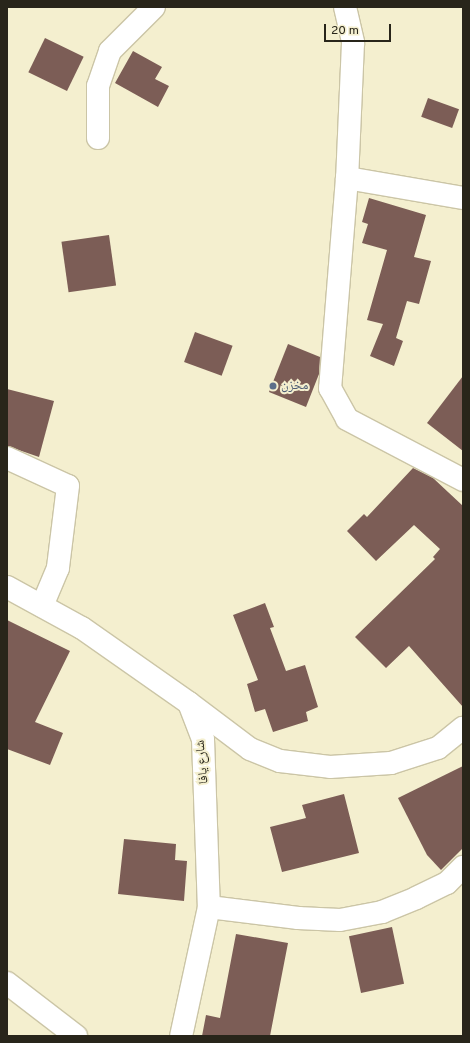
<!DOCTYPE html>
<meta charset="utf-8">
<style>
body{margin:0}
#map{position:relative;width:470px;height:1043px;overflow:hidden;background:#f4efcf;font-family:Overpass,"Noto Naskh Arabic",sans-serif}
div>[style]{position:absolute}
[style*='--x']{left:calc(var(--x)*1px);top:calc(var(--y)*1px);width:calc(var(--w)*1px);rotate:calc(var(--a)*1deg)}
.building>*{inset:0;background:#7c5d56;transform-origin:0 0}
.roads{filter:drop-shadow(1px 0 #cbc5a6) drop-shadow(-1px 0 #cbc5a6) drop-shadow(0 1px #cbc5a6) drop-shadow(0 -1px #cbc5a6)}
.minor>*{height:22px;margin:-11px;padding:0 11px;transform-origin:11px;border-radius:11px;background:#fff}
.tertiary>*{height:22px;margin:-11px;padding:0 11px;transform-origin:11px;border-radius:11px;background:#fff}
.dots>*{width:11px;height:11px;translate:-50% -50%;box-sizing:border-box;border:2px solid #f4efcf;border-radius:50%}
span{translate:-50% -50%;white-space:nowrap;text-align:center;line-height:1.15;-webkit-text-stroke:4px #f4efcf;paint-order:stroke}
.service-label{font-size:13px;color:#4e5e75}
.left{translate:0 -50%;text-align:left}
.street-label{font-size:13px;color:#28251a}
.frame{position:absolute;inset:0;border:8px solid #28251a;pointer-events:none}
.scale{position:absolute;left:324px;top:24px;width:67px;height:18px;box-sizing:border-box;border:2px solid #28251a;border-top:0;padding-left:5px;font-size:12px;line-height:14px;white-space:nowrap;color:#28251a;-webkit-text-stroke:3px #f4efcf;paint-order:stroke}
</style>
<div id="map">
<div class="building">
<i style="left:45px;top:38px;width:43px;height:38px;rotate:26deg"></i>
<i style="clip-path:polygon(133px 51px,162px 67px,155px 79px,169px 86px,158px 107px,115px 83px)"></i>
<i style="left:428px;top:98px;width:33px;height:20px;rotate:20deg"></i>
<i style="clip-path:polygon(369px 198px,426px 215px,414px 257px,431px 261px,419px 304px,407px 301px,396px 338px,403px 341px,394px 366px,370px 356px,383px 324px,367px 320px,387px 250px,362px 243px,368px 224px,362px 222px)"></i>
<i style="left:109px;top:235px;width:51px;height:48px;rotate:82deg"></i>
<i style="left:195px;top:332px;width:40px;height:32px;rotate:20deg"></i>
<i style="clip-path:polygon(288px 344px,320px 357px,319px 374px,306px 407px,269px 392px)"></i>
<i style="clip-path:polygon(463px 376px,463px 451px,427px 423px)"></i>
<i style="clip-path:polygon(7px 389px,54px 401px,39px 457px,7px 446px)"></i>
<i style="clip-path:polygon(413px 468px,433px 478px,463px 506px,463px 707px,409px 646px,386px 668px,355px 637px,435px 559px,433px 557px,440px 549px,414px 525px,376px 561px,347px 531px,364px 514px,367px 517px)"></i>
<i style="clip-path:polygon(265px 603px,274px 627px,270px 628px,286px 671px,305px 665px,318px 707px,306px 712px,308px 721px,273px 732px,265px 709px,255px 712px,247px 684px,258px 680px,233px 615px)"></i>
<i style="clip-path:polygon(7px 620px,70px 651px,35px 722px,63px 733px,50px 765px,7px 749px)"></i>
<i style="clip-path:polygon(463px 766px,463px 848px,441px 870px,427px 855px,398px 798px)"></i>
<i style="clip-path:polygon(344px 794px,359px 853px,282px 872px,270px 827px,306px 818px,302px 805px)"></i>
<i style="clip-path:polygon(124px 839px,176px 844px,175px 860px,187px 861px,184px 901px,118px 894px)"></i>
<i style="left:392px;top:927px;width:58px;height:44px;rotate:78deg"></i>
<i style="clip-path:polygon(236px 934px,288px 943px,270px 1036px,202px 1036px,206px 1015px,220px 1018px)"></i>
</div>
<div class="roads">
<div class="minor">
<i style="--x:345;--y:7;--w:37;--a:77"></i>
<i style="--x:353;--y:43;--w:135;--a:92.5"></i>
<i style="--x:347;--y:178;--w:211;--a:94.6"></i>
<i style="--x:330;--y:388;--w:35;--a:61"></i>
<i style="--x:347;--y:419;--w:131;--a:27.7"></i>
<i style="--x:98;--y:138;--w:52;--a:-90"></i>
<i style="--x:98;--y:86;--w:37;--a:-71"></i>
<i style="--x:110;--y:51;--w:62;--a:-45"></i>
<i style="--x:347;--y:178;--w:118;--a:9.8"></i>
<i style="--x:7;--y:458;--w:67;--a:24.7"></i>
<i style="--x:68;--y:486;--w:83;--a:97"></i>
<i style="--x:58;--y:568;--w:41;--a:112.8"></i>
<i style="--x:189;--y:703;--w:76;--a:37"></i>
<i style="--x:250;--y:749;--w:32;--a:22"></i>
<i style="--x:280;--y:761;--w:50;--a:6.8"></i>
<i style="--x:330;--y:767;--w:61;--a:-3.8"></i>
<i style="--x:391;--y:763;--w:49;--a:-17.7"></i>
<i style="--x:438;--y:748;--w:32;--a:-39"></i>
<i style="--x:209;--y:907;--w:90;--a:7"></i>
<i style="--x:298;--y:918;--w:42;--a:2.7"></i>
<i style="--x:340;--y:920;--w:43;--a:-10.8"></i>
<i style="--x:382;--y:912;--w:37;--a:-22"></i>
<i style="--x:416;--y:898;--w:34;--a:-26"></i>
<i style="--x:447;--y:883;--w:23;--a:-45"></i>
<i style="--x:7;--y:983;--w:87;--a:37.5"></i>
</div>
<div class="tertiary">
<i style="--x:7;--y:587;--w:85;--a:28.7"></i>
<i style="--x:82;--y:628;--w:131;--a:35"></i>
<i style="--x:189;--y:703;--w:39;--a:69"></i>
<i style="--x:203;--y:739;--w:168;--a:88"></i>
<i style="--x:209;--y:907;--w:132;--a:102.2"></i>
</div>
</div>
<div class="dots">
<i style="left:273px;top:386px;background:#5c6f8a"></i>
</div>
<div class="service-label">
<span class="left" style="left:281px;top:386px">مخزن</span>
</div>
<div class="street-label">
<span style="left:203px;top:762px;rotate:-95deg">شارع يافا</span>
</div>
<div class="frame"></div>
<div class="scale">20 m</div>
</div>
